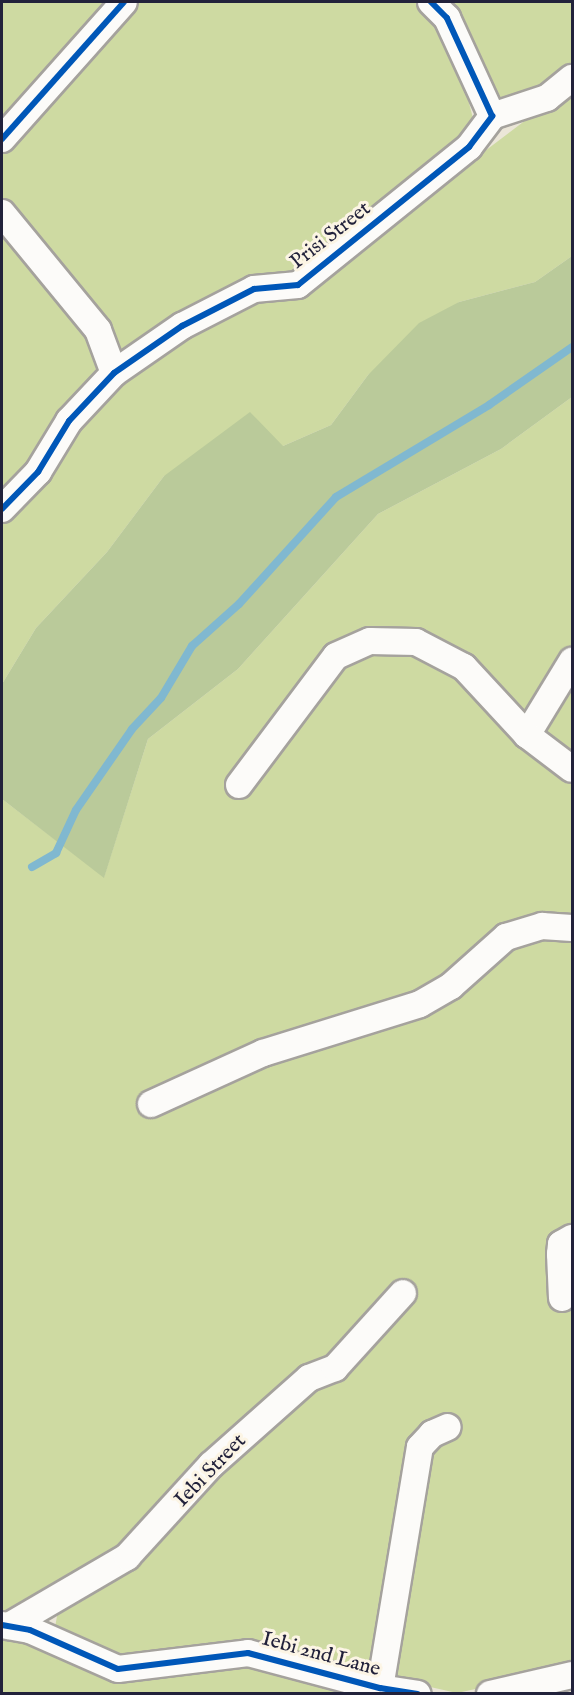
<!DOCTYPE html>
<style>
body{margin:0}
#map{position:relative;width:574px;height:1695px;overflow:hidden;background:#ebe6d8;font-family:"IM FELL English",serif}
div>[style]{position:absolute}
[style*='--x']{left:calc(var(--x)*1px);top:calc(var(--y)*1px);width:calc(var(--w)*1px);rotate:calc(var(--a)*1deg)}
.green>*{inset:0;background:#cedaa2}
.forest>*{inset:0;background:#baca9a}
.stream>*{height:8px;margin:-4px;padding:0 4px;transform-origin:4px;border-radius:4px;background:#80b8d0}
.roads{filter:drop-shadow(2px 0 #a5a29d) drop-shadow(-2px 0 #a5a29d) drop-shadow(0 2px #a5a29d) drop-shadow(0 -2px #a5a29d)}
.minor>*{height:26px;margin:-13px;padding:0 13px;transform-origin:13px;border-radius:13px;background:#fcfbf9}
.cycleway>*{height:6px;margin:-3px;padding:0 3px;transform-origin:3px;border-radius:3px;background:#0057b8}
span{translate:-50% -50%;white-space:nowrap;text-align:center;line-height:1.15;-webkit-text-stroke:6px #fcf5e5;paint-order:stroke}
.street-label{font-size:21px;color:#22223b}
.frame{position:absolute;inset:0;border:3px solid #22223b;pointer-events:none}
</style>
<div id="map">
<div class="green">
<i style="clip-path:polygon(2px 2px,114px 2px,2px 126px)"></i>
<i style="clip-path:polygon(134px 2px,424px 2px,431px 7px,463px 80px,474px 122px,467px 142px,302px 275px,120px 359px,2px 204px,2px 151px)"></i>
<i style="clip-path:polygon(442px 2px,572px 2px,572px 67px,544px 90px,501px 100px)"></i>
<i style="clip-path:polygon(572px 85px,572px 256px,535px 282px,459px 302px,368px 375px,331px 425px,283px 446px,164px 476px,107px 552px,36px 628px,2px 684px,2px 519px,121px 377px,181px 332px,340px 261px)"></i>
<i style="clip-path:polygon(2px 233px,87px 325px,103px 362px,92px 382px,2px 503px)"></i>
<i style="clip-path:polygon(572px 397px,572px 1668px,457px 1693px,247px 1646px,206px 1643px,146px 1655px,97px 1651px,63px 1640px,55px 1627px,58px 1611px,131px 1541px,2px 1617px,2px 799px,104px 877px,148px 739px,238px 669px,378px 514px,501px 449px)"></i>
<i style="clip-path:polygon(2px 1633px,113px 1676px,242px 1661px,371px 1693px,2px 1693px)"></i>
</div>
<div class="forest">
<i style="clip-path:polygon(572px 256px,572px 397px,501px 449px,378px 514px,238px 669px,148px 739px,104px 878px,2px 799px,2px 684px,36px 628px,107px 552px,164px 476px,250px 412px,283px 446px,331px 425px,368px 375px,419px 323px,459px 302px,535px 282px)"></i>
</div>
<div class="stream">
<i style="--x:32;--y:867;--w:28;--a:-30"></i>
<i style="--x:56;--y:853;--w:47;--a:-65.1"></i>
<i style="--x:76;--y:810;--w:98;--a:-55.3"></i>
<i style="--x:132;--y:729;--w:42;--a:-46.9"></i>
<i style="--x:161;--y:698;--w:61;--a:-59.2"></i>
<i style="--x:192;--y:646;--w:63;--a:-41.8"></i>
<i style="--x:239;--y:604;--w:144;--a:-47.8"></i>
<i style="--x:336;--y:497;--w:179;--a:-31"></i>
<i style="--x:489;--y:405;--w:101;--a:-34.9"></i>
</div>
<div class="roads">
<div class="minor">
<i style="--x:431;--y:2;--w:23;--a:45"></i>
<i style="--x:447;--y:18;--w:108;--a:65.3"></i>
<i style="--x:492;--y:116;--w:58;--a:-18.1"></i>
<i style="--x:547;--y:98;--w:32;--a:-39"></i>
<i style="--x:2;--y:139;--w:183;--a:-48.3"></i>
<i style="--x:2;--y:213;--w:151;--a:50.6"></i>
<i style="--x:98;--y:330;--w:46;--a:69.6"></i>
<i style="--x:2;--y:509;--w:52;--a:-45.8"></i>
<i style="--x:38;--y:472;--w:60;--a:-58.7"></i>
<i style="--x:69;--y:421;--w:66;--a:-46.8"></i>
<i style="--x:114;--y:373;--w:83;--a:-34.7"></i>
<i style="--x:182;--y:326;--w:81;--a:-27.2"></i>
<i style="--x:254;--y:289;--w:44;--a:-5.2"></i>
<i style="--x:298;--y:285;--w:220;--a:-38.9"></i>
<i style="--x:469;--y:147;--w:39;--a:-53"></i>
<i style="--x:527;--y:735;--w:87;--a:-58.7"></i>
<i style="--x:239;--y:785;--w:161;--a:-53.1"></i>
<i style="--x:336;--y:656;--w:37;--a:-24"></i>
<i style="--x:370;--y:641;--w:46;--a:1.2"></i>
<i style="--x:416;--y:642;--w:54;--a:27.5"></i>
<i style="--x:464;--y:667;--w:93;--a:47.2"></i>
<i style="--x:527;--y:735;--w:56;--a:37.1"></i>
<i style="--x:151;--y:1104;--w:123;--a:-24.5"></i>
<i style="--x:263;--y:1053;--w:164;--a:-17.3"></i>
<i style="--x:420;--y:1004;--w:36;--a:-30"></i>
<i style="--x:451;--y:986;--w:74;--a:-41.7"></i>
<i style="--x:506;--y:937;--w:38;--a:-17"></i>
<i style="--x:542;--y:926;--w:30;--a:4"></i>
<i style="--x:562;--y:1298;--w:44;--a:-92.6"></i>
<i style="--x:560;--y:1254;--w:10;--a:-84"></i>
<i style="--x:561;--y:1244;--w:13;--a:-29"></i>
<i style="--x:2;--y:1625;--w:28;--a:10"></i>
<i style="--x:30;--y:1630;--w:96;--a:23.9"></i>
<i style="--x:118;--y:1669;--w:131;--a:-7"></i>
<i style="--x:248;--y:1653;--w:137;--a:14.9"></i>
<i style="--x:380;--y:1688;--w:38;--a:9"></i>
<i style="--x:9;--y:1626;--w:137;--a:-30.3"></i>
<i style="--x:127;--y:1557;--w:125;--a:-47.6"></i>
<i style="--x:211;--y:1465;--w:131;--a:-41.6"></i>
<i style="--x:309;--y:1378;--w:28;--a:-21"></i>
<i style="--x:335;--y:1368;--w:101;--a:-47.8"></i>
<i style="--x:380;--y:1688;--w:244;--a:-80.6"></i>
<i style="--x:420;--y:1447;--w:18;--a:-47"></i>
<i style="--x:432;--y:1434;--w:17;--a:-24"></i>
<i style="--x:490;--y:1694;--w:84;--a:-13"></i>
</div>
</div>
<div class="cycleway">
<i style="--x:2;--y:139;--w:183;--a:-48.3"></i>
<i style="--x:2;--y:509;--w:52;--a:-45.8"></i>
<i style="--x:38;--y:472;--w:60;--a:-58.7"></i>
<i style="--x:69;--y:421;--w:66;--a:-46.8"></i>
<i style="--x:114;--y:373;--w:83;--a:-34.7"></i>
<i style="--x:182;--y:326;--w:81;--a:-27.2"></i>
<i style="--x:254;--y:289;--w:44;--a:-5.2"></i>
<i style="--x:298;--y:285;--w:220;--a:-38.9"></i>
<i style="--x:469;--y:147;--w:39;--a:-53"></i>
<i style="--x:492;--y:116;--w:108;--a:-114.7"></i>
<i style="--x:447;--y:18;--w:23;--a:-135"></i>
<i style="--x:2;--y:1625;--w:28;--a:10"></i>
<i style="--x:30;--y:1630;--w:96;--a:23.9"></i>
<i style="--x:118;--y:1669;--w:131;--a:-7"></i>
<i style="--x:248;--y:1653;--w:137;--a:14.9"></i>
<i style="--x:380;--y:1688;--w:38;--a:9"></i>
</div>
<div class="street-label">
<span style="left:331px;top:236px;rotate:-38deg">Prisi Street</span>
<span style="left:211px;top:1471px;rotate:-46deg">Iebi Street</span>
<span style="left:321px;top:1655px;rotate:15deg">Iebi 2nd Lane</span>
</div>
<div class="frame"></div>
</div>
